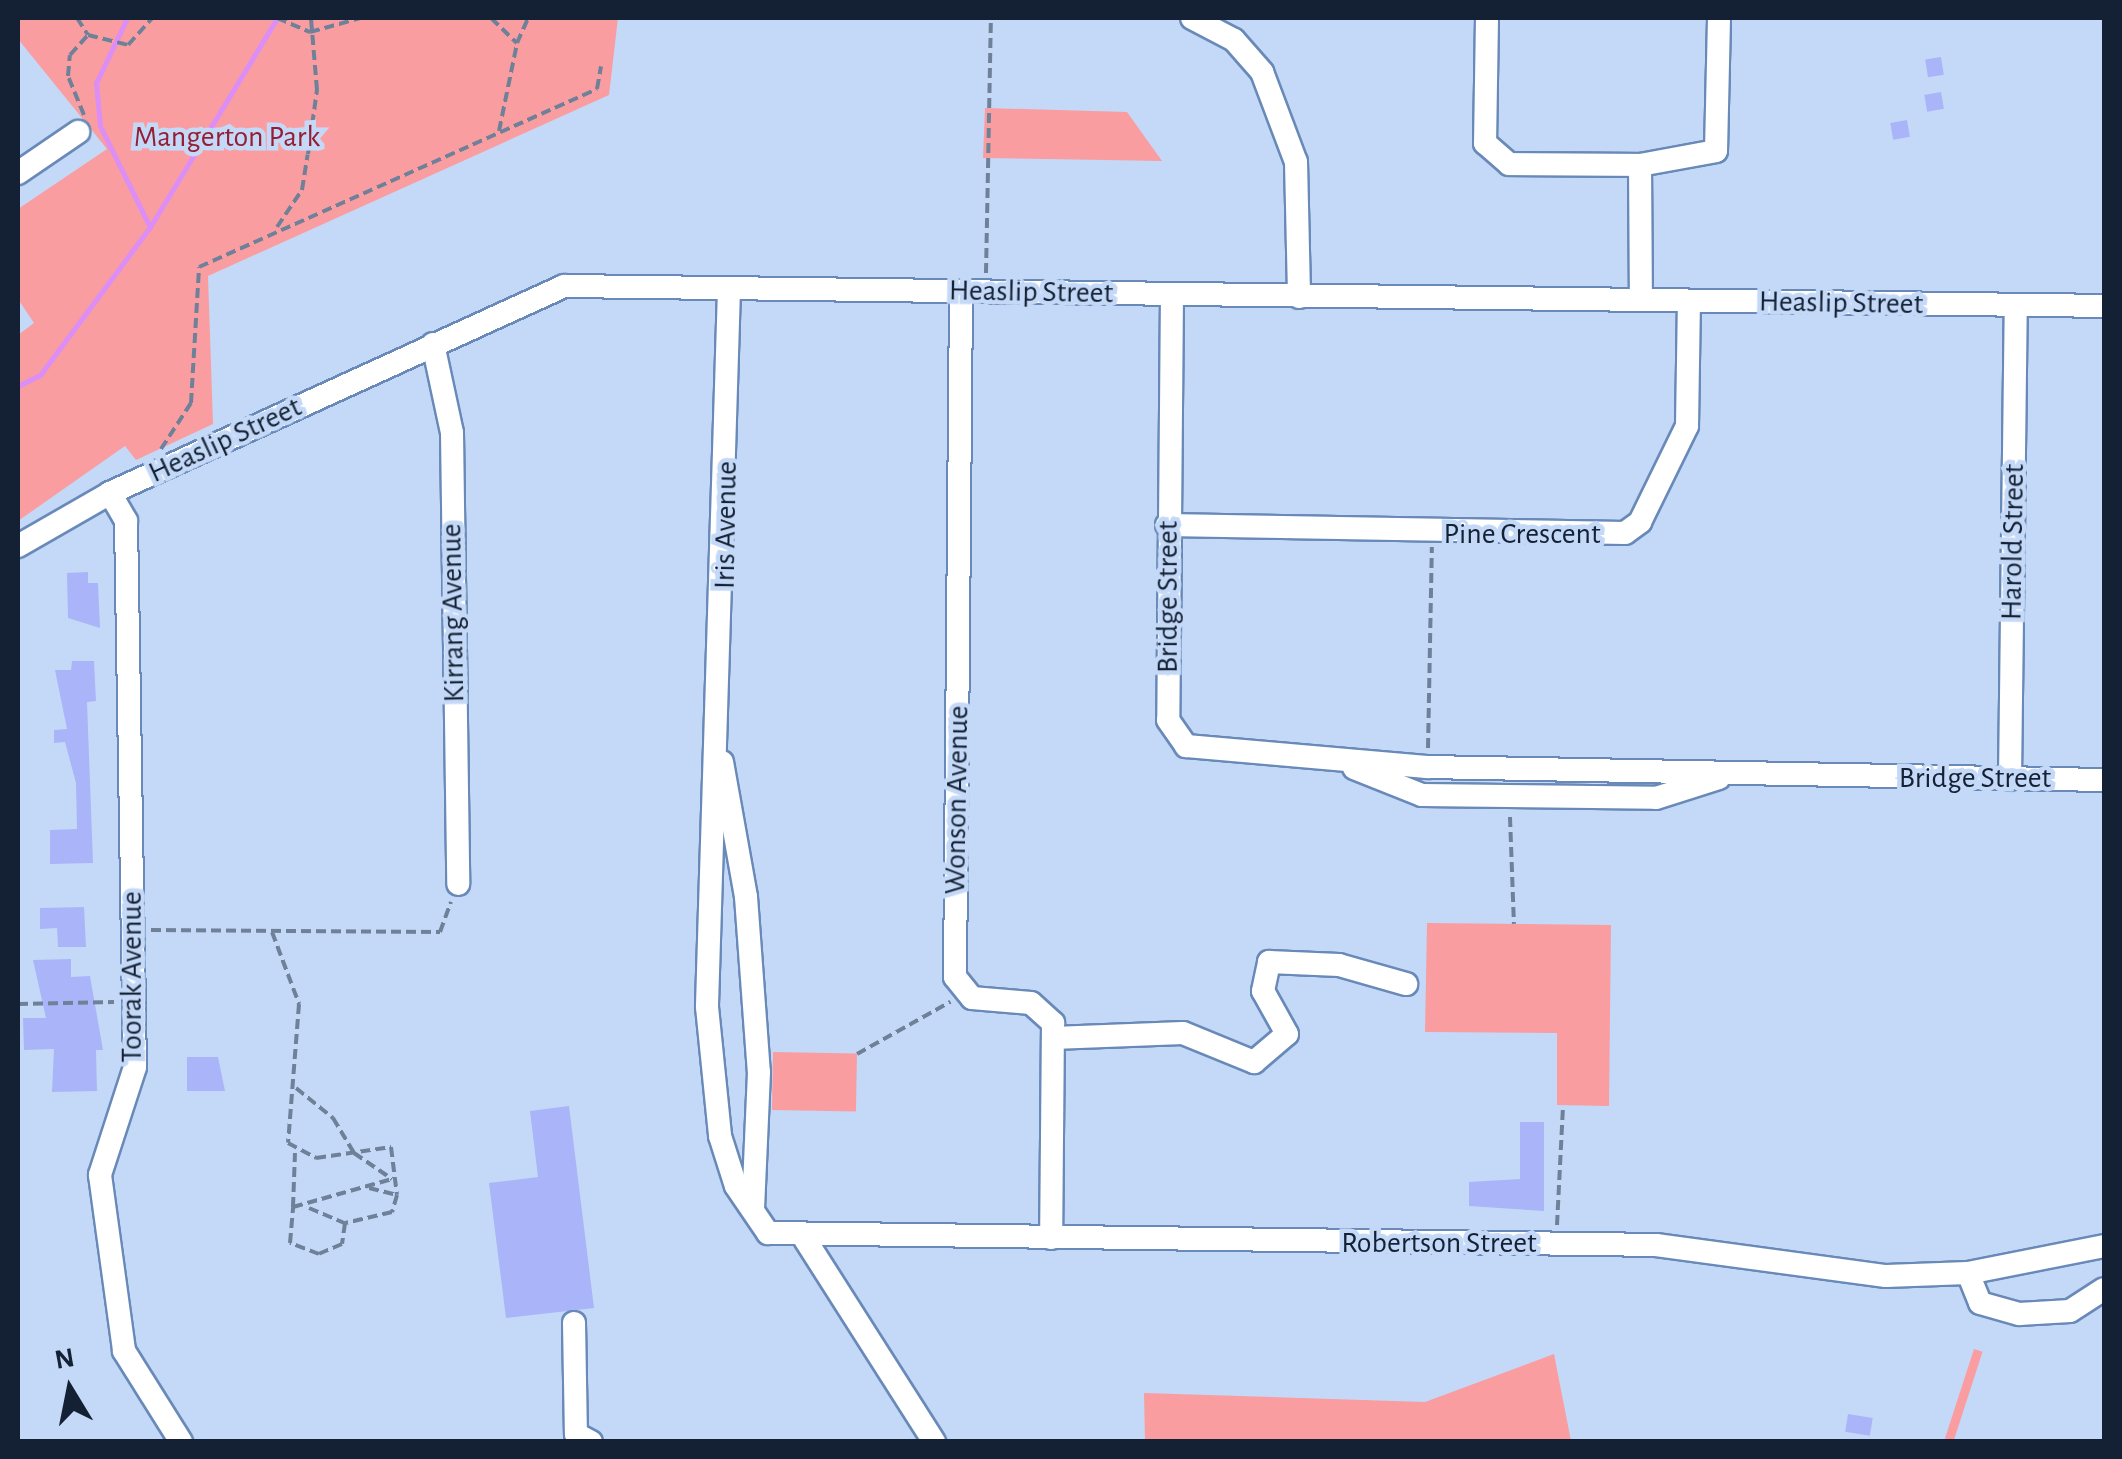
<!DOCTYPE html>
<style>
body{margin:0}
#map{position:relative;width:2122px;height:1459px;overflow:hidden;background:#c4d9f7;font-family:"Alegreya Sans",sans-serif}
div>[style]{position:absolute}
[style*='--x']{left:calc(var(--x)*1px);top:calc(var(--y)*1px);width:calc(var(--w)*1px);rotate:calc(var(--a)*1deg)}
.green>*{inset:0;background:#fa9da0;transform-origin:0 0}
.stream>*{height:5px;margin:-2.5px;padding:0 2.5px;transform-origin:2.5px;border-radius:2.5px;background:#db8ef5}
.building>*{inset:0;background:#aab4f9;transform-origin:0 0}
.path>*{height:4px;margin-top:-2px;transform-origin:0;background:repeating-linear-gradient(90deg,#6f8199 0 10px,transparent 0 15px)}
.roads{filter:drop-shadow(2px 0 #698ab8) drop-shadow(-2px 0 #698ab8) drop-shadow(0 2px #698ab8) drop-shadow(0 -2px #698ab8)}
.minor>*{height:22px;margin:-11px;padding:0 11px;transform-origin:11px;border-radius:11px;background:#fff}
span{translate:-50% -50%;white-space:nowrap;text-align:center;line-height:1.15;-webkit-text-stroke:9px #c4d9f7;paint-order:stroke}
.park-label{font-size:30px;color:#961e33}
.street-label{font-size:30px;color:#142134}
.frame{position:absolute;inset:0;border:20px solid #142134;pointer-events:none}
.north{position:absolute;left:20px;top:1339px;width:100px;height:100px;-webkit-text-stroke:8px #c4d9f7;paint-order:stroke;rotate:350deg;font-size:28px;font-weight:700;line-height:40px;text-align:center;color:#142134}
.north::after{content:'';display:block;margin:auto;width:35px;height:45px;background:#142134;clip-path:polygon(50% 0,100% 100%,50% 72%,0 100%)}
</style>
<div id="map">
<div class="green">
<i style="clip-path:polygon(18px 18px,618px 18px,609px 95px,208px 276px,213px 424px,136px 460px,125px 446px,18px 521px,18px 335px,34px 323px,18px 299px,18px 209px,107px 149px,18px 39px)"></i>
<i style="clip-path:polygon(985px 108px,1127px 112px,1162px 161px,983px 158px)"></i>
<i style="clip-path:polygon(1427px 923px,1611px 925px,1609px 1106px,1557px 1105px,1557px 1033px,1425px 1032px)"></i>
<i style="left:773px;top:1052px;width:84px;height:58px;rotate:1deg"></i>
<i style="left:1974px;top:1349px;width:9px;height:94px;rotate:18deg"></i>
<i style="clip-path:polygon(1554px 1354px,1571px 1441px,1145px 1441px,1144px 1393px,1425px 1402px)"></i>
</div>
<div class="stream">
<i style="--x:127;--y:18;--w:72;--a:115.5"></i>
<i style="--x:96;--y:83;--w:43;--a:84.7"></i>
<i style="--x:100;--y:126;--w:110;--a:63.7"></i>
<i style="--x:18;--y:386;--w:25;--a:-27"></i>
<i style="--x:40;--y:375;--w:184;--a:-53.4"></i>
<i style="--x:150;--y:227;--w:245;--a:-58.7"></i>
</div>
<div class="building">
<i style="left:1941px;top:57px;width:18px;height:16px;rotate:81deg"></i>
<i style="left:1941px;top:92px;width:17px;height:17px;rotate:80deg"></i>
<i style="left:1907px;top:120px;width:17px;height:17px;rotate:80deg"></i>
<i style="clip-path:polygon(88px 572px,88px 583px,98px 583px,100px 628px,68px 618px,67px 573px)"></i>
<i style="clip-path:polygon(72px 661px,94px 661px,96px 701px,87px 702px,93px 863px,50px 864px,50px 830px,77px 829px,76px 783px,65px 742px,54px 743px,54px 730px,67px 729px,55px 670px,71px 670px)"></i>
<i style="clip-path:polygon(84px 907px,86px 947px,58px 947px,57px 928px,40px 929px,40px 908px)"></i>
<i style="clip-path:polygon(71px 959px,71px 977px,90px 976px,103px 1050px,96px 1050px,97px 1091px,52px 1092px,54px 1049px,24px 1050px,23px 1018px,46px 1018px,33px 960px)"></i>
<i style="clip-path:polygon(187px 1057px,218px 1057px,225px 1091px,187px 1091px)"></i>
<i style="clip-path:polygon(569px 1106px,594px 1308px,506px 1318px,489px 1183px,538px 1177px,530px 1111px)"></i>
<i style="clip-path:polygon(1520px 1122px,1544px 1122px,1544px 1211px,1469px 1206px,1469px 1182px,1520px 1179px)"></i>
<i style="left:1848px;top:1414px;width:25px;height:18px;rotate:9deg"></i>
</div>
<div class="path">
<i style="--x:77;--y:18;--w:20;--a:57"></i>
<i style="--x:88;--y:35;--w:41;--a:14"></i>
<i style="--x:128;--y:45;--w:36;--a:-48"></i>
<i style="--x:277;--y:18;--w:36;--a:23"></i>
<i style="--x:310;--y:32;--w:53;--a:-15.4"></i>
<i style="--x:491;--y:18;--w:36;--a:44"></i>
<i style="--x:517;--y:43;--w:27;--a:-66"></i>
<i style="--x:84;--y:115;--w:42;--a:-112.3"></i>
<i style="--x:68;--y:76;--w:21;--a:-85"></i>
<i style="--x:70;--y:55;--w:27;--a:-48"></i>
<i style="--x:499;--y:131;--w:90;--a:-78.4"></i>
<i style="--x:277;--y:227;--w:45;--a:-56"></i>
<i style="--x:302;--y:190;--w:36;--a:-81"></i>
<i style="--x:308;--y:154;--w:65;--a:-82"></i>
<i style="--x:317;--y:90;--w:72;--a:-94.8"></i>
<i style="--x:986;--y:273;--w:255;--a:-88.9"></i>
<i style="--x:161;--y:449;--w:55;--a:-56.9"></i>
<i style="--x:191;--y:403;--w:136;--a:-86.6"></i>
<i style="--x:199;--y:267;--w:436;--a:-24.1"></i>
<i style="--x:597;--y:89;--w:23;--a:-80"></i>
<i style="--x:1428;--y:748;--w:201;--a:-88.9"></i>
<i style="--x:1510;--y:817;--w:107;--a:87.9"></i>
<i style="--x:151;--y:930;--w:289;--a:0.4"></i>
<i style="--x:440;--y:932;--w:32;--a:-70"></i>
<i style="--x:272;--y:932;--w:77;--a:69.4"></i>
<i style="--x:299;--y:1004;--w:139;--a:94.5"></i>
<i style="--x:288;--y:1143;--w:32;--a:28"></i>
<i style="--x:316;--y:1158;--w:76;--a:-8.3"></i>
<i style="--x:391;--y:1147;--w:48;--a:82.9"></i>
<i style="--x:397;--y:1195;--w:18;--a:106"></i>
<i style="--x:392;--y:1212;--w:48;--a:166.8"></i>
<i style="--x:345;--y:1223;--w:21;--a:98"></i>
<i style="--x:342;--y:1244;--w:25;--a:157"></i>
<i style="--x:319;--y:1254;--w:31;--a:-159"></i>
<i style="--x:290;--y:1243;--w:36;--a:-85"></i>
<i style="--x:293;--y:1207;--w:103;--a:-15.8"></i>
<i style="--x:18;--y:1004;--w:96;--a:-1.2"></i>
<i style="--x:857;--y:1054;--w:107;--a:-29.2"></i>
<i style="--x:296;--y:1088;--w:48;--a:39"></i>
<i style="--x:333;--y:1118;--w:41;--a:59"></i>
<i style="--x:354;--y:1153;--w:46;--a:34.4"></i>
<i style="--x:369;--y:1188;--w:29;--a:14"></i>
<i style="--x:293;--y:1207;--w:54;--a:-87.9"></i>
<i style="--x:309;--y:1208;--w:39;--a:23"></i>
<i style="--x:1557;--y:1225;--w:120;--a:-87.1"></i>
</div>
<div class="roads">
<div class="minor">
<i style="--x:1192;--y:18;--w:47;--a:27.6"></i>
<i style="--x:1234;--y:40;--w:43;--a:48.8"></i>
<i style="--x:1262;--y:72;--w:96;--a:69.3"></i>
<i style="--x:1296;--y:162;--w:135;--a:88.7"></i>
<i style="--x:1487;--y:18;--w:125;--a:90.9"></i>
<i style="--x:1485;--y:143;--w:32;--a:41"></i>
<i style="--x:1509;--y:164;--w:131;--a:0.4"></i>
<i style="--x:1640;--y:165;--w:135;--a:89.6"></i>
<i style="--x:1640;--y:165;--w:77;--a:-10.4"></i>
<i style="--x:1716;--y:151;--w:133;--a:-88.7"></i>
<i style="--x:18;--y:173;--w:73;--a:-34.3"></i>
<i style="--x:729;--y:289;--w:718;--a:91.76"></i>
<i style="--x:707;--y:1007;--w:130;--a:84.2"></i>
<i style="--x:720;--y:1136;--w:52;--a:72.3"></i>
<i style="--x:736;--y:1186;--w:57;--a:55.8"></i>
<i style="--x:768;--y:1233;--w:888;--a:0.77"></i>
<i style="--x:1656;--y:1245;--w:232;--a:7.7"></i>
<i style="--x:1886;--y:1276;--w:82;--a:-2.1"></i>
<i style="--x:1968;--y:1273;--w:139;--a:-11.2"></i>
<i style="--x:961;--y:292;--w:685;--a:90.5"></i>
<i style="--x:955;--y:977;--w:27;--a:51"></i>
<i style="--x:972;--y:998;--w:59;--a:4.8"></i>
<i style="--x:1031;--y:1003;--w:30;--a:42"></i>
<i style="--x:1053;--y:1023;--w:215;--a:90.5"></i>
<i style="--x:1172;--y:294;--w:426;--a:90.5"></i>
<i style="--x:1168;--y:720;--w:32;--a:55"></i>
<i style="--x:1186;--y:746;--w:242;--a:5"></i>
<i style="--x:1427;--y:767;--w:677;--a:1.1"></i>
<i style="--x:433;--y:344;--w:91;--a:77.9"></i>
<i style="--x:452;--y:433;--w:451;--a:89.2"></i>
<i style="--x:110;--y:493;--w:32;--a:60"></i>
<i style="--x:126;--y:521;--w:546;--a:89.06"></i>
<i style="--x:135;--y:1067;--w:114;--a:108"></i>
<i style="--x:100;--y:1175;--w:178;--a:82.2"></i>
<i style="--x:124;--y:1351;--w:107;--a:57.9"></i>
<i style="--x:1167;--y:525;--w:458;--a:1"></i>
<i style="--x:1625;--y:533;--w:19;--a:-36"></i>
<i style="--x:1640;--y:522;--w:107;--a:-63.9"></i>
<i style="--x:1687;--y:426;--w:125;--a:-89.1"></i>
<i style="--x:18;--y:546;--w:106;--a:-29.9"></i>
<i style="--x:110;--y:493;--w:499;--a:-24.5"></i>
<i style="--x:564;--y:286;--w:1540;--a:0.74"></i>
<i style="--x:722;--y:762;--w:137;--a:79.9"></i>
<i style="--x:746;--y:897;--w:175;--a:85.8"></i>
<i style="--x:759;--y:1072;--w:138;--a:92.5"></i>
<i style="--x:1354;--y:768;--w:73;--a:21.7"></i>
<i style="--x:1422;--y:795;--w:234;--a:0.7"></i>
<i style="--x:1656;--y:798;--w:66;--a:-17.6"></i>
<i style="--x:2010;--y:779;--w:474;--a:-89.3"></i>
<i style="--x:1053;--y:1038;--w:130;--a:-2.2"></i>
<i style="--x:1183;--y:1033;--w:77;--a:22.2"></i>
<i style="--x:1254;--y:1062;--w:43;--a:-40.3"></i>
<i style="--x:1287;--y:1034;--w:49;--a:-119.2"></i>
<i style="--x:1263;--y:991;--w:30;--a:-78"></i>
<i style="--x:1269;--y:962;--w:70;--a:2.5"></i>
<i style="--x:1339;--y:965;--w:70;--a:15.8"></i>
<i style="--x:803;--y:1236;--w:244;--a:57.5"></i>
<i style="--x:1968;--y:1273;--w:32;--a:68"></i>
<i style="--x:1980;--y:1303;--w:41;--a:15.8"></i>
<i style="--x:2019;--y:1314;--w:51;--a:-3.4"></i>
<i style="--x:2070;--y:1311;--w:40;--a:-32.9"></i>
<i style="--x:574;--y:1323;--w:111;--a:89"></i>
<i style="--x:576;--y:1434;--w:17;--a:28"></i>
</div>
</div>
<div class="park-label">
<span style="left:227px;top:137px">Mangerton Park</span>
</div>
<div class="street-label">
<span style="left:1031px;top:292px;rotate:1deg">Heaslip Street</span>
<span style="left:1841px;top:303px;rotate:1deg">Heaslip Street</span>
<span style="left:225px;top:440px;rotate:-25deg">Heaslip Street</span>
<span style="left:726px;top:525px;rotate:-89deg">Iris Avenue</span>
<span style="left:1522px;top:534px">Pine Crescent</span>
<span style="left:2013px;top:542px;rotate:-89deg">Harold Street</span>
<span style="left:1168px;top:597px;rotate:-90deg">Bridge Street</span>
<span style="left:453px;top:613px;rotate:-91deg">Kirrang Avenue</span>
<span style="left:1975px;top:778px">Bridge Street</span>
<span style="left:957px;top:800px;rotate:-89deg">Wonson Avenue</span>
<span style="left:132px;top:977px;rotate:-90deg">Toorak Avenue</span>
<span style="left:1439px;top:1243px">Robertson Street</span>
</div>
<div class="frame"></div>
<div class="north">N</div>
</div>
